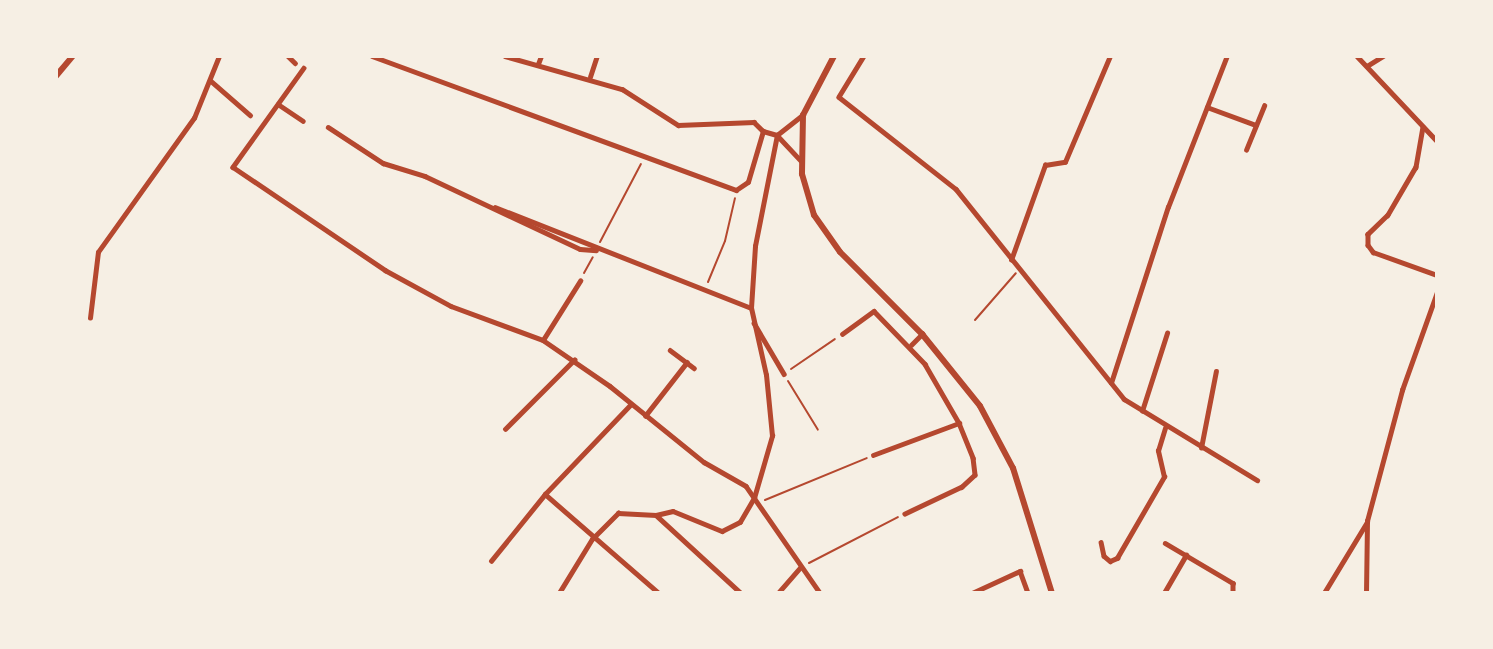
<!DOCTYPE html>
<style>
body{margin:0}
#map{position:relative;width:1493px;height:649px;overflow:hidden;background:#f6efe4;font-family:"DejaVu Sans",sans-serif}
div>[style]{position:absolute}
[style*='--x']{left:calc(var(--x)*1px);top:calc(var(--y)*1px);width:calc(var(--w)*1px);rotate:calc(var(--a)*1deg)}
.path>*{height:2px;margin:-1px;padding:0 1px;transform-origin:1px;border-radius:1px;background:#b5482f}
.minor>*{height:4.5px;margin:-2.25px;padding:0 2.25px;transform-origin:2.25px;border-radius:2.25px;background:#b5482f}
.secondary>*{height:6px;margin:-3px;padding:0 3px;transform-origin:3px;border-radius:3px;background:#b5482f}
span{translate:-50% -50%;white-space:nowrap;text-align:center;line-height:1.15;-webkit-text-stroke:7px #f6efe4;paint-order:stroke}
.frame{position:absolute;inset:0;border:58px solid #f6efe4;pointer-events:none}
</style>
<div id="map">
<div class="path">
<i style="--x:600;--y:242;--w:88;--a:-62.3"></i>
<i style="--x:584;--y:273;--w:18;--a:-61"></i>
<i style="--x:708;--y:282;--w:44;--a:-67.5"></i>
<i style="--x:725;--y:241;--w:44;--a:-76.9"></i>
<i style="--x:975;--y:320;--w:62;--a:-48.9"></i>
<i style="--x:791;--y:369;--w:53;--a:-34.3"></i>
<i style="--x:788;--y:381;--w:57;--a:58.5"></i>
<i style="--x:765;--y:500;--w:110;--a:-22.4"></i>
<i style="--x:809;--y:563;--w:100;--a:-27.3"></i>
</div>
<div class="minor">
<i style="--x:288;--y:56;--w:10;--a:45"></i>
<i style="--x:372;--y:56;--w:388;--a:20.2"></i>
<i style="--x:736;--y:190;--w:14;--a:-34"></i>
<i style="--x:748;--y:182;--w:53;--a:-73.6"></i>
<i style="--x:505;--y:56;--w:122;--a:15.8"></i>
<i style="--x:622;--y:89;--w:67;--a:32.7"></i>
<i style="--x:678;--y:125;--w:76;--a:-2.3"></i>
<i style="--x:754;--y:122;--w:13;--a:45"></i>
<i style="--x:763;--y:131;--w:15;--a:16"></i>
<i style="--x:777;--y:135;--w:35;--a:47"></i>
<i style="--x:864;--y:56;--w:48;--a:121.4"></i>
<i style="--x:839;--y:97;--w:149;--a:38.2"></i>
<i style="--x:956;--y:189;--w:269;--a:51.3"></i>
<i style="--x:1124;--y:399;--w:156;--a:31.3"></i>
<i style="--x:1357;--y:56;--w:117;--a:46.7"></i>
<i style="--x:538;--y:64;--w:9;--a:-69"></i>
<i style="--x:1367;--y:66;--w:19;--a:-32"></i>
<i style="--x:304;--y:68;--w:122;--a:125.6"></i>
<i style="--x:233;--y:167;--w:184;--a:34.1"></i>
<i style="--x:385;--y:270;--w:75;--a:28.6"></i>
<i style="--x:451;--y:306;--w:98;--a:20.3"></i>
<i style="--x:543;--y:340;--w:81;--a:34.5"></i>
<i style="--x:610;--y:386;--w:121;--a:39"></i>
<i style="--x:704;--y:462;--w:48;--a:29.7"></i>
<i style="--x:746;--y:486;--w:130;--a:55.3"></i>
<i style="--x:590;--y:77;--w:22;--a:-72"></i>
<i style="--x:211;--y:81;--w:52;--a:41.1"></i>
<i style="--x:278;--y:104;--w:30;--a:34"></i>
<i style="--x:1207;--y:107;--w:52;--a:20.2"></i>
<i style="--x:328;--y:127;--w:66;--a:33.2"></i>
<i style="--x:383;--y:163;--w:44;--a:17.2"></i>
<i style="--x:425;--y:176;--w:171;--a:25.2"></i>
<i style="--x:580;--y:249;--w:16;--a:4"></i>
<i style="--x:1423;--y:127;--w:41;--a:99.9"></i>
<i style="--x:1416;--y:167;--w:56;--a:120.3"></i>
<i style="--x:1388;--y:215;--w:28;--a:136"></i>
<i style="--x:1368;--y:234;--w:11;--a:90"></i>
<i style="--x:1368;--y:245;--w:9;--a:54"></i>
<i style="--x:1373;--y:252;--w:68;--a:19.8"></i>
<i style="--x:1246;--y:150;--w:48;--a:-67.8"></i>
<i style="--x:495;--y:207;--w:275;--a:21.5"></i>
<i style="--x:1011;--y:260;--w:101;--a:-70.3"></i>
<i style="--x:1045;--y:165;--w:20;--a:-9"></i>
<i style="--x:1065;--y:162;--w:115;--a:-67"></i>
<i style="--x:90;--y:318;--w:66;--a:-83.1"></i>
<i style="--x:98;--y:252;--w:165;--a:-54.4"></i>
<i style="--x:194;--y:118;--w:67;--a:-68"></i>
<i style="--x:754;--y:323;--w:59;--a:59.5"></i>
<i style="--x:842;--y:334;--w:39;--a:-36"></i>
<i style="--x:874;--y:311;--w:74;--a:46.1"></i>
<i style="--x:925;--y:364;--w:68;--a:60"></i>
<i style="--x:959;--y:423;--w:38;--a:68"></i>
<i style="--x:973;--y:458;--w:17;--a:83"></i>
<i style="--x:975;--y:475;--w:18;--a:137"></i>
<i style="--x:962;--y:487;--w:63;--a:154.7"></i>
<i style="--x:543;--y:340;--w:70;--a:-57.9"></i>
<i style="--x:911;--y:345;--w:16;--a:-45"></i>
<i style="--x:670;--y:350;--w:30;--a:37"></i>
<i style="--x:1111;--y:383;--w:185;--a:-72.1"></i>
<i style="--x:1168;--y:207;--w:162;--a:-68.7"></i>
<i style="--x:1142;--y:411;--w:82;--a:-72.2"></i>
<i style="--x:645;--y:416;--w:68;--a:-52.1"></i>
<i style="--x:505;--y:429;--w:98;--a:-45"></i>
<i style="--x:1201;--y:448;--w:78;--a:-79"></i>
<i style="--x:873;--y:455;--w:92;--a:-20.4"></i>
<i style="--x:545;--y:494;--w:151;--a:41"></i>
<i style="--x:657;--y:516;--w:114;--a:42.5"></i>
<i style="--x:1101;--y:542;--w:14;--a:78"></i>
<i style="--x:1104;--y:556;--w:8;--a:40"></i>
<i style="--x:1110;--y:561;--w:8;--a:-23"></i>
<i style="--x:1117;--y:558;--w:94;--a:-59.9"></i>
<i style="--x:1164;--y:477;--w:27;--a:-103"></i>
<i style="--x:1158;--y:451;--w:24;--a:-73"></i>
<i style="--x:1165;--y:543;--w:79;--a:30.5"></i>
<i style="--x:1233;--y:583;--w:10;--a:90"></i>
<i style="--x:491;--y:561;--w:86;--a:-51.1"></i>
<i style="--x:545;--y:494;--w:124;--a:-46.3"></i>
<i style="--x:559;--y:593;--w:63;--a:-58.6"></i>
<i style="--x:592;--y:539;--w:37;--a:-45"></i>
<i style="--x:618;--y:513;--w:38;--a:3"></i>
<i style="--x:656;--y:515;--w:17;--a:-13"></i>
<i style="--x:673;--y:511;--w:53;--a:22.2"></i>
<i style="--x:722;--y:531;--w:20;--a:-27"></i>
<i style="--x:740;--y:522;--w:28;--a:-60"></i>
<i style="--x:754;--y:498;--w:65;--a:-73.8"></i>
<i style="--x:772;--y:436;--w:61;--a:-95.6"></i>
<i style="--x:766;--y:375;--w:69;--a:-102.6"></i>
<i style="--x:751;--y:308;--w:62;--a:-86.3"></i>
<i style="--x:755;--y:246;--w:113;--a:-78.8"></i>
<i style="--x:777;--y:135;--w:33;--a:-38"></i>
<i style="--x:778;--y:593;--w:33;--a:-49"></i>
<i style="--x:972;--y:593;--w:53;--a:-24.6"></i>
<i style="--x:1020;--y:571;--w:23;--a:70"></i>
<i style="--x:1164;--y:593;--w:44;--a:-59.9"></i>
<i style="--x:1324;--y:593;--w:83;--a:-58.8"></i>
<i style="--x:1366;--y:593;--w:72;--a:-89.2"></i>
<i style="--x:1367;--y:521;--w:136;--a:-75"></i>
<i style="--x:1402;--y:390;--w:104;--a:-70.3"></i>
</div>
<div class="secondary">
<i style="--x:834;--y:56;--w:67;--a:117.7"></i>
<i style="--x:803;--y:115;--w:59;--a:91"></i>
<i style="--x:802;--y:174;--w:43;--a:73.7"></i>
<i style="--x:814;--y:215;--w:45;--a:54.9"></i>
<i style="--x:840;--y:252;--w:116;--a:45"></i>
<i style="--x:922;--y:334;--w:92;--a:51.1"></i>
<i style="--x:980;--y:406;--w:70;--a:62"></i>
<i style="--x:1013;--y:468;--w:131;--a:72.7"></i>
<i style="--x:56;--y:76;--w:26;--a:-50"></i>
</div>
<div class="frame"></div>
</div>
